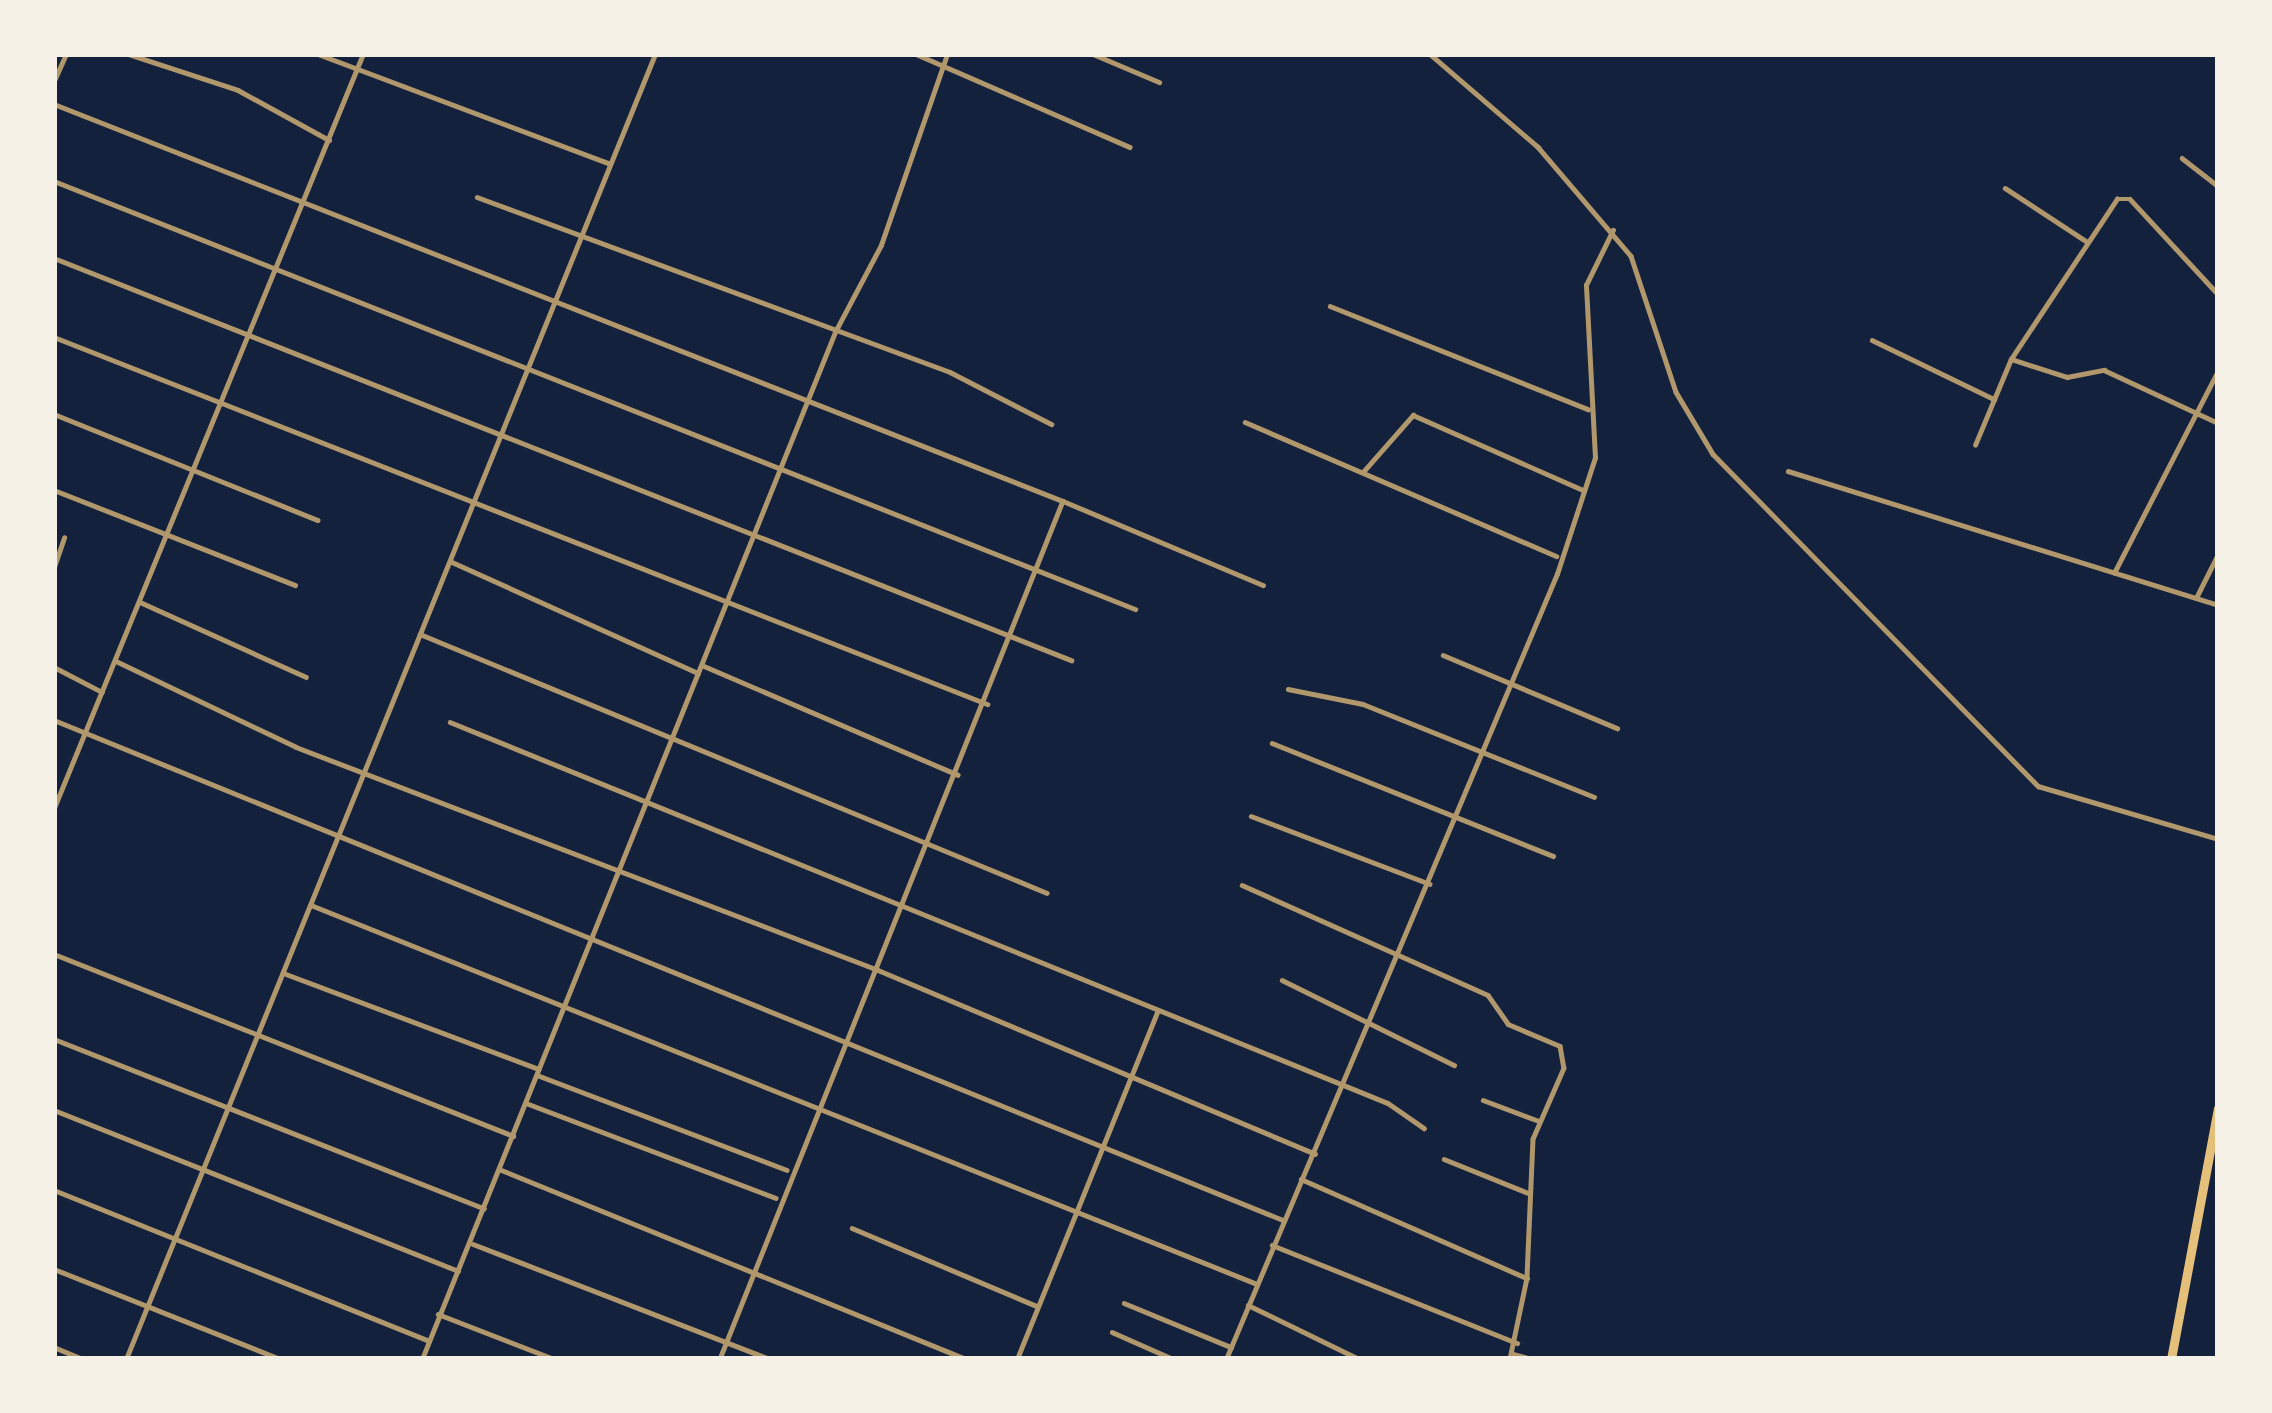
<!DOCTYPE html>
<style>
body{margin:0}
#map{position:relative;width:2272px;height:1413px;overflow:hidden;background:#14213d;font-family:Ubuntu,sans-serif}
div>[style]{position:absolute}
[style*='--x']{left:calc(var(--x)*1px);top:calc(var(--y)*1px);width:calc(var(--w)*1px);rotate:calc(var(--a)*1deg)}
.minor>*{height:4.5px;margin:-2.25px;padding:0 2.25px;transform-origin:2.25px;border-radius:2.25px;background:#b1986c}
.trunk>*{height:9px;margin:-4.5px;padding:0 4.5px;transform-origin:4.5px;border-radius:4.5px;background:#e5c07b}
span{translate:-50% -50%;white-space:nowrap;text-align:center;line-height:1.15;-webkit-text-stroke:9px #f6f1e7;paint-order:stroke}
.frame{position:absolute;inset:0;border:57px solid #f6f1e7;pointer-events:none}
</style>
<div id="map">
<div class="minor">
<i style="--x:128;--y:54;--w:116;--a:18.1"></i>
<i style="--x:238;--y:90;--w:104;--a:28.8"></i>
<i style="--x:318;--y:54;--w:312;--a:20.6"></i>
<i style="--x:916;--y:54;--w:233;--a:23.5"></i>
<i style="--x:1093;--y:54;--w:72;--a:23"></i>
<i style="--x:1430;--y:54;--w:143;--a:40.7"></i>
<i style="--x:1538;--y:147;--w:143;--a:49.5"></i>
<i style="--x:1631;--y:256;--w:143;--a:71.7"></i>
<i style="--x:1676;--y:392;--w:72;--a:59.2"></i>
<i style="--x:1713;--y:454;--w:465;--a:45.6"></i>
<i style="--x:2038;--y:786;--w:188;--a:16.4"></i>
<i style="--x:2155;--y:54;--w:29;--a:0"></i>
<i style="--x:54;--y:81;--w:30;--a:-66"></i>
<i style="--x:54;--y:104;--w:1084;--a:21.48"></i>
<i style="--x:1063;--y:501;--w:924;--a:111.79"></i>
<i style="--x:2182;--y:158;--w:46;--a:37.9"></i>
<i style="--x:54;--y:181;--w:1163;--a:21.6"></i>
<i style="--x:2005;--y:188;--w:97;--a:33.2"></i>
<i style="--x:477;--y:197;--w:504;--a:20.3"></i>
<i style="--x:950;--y:372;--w:114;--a:27.2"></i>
<i style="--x:54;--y:258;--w:1094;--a:21.57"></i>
<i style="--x:1330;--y:306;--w:278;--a:21.8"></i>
<i style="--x:54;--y:337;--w:1003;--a:21.47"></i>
<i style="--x:1872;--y:340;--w:136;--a:25.8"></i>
<i style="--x:2011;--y:359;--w:59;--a:17.8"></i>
<i style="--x:2067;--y:377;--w:38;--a:-11"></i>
<i style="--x:2104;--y:370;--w:126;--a:24.9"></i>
<i style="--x:54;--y:414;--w:284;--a:21.9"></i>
<i style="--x:1245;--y:422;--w:339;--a:23.3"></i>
<i style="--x:1975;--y:445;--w:93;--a:-67.3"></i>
<i style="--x:2011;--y:359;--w:192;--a:-56.5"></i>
<i style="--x:2117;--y:199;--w:13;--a:0"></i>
<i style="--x:2130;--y:199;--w:129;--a:47.2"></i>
<i style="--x:1788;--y:471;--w:450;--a:17.3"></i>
<i style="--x:1363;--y:472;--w:76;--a:-48.7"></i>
<i style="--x:1413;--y:415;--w:186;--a:23.8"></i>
<i style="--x:54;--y:490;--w:259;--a:21.5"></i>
<i style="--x:1063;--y:501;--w:217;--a:22.8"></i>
<i style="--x:452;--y:562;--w:270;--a:24.3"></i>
<i style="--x:54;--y:567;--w:31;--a:-71"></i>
<i style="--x:2114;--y:573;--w:227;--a:-62.8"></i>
<i style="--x:2196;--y:598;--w:49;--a:-63.4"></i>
<i style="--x:140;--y:602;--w:182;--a:24.3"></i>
<i style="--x:420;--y:634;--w:678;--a:22.44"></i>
<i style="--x:1443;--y:655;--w:189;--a:22.8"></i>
<i style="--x:116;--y:661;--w:199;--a:25.5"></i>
<i style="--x:296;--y:747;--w:623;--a:20.96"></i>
<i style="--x:878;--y:970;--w:474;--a:22.8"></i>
<i style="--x:704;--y:666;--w:276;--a:23.2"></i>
<i style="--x:54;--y:667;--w:54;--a:27.5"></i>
<i style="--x:1288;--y:689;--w:76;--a:11.3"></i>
<i style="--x:1363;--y:704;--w:249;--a:21.9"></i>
<i style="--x:54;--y:720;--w:1327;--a:22.14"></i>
<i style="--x:450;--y:722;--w:1012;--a:22.11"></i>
<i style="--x:1388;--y:1103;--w:44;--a:34.8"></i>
<i style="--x:1272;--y:743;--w:303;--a:21.9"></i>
<i style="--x:54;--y:808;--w:815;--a:-67.72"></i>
<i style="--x:1251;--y:816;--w:191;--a:20.8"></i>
<i style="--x:1242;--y:885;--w:269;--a:24.1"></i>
<i style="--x:1488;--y:995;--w:35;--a:55"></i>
<i style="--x:1508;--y:1024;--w:56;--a:22.9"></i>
<i style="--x:1560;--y:1046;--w:22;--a:80"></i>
<i style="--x:1564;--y:1068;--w:77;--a:113.6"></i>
<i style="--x:1533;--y:1139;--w:139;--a:92.5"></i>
<i style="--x:311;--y:905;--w:1019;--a:21.83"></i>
<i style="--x:54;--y:954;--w:494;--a:21.6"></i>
<i style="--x:286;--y:974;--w:270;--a:20.6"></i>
<i style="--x:1282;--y:980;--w:192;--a:26.3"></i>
<i style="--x:54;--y:1039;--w:462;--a:21.5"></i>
<i style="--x:537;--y:1075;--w:267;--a:20.8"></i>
<i style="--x:1483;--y:1100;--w:60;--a:20.6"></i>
<i style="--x:526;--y:1103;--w:267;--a:20.8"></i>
<i style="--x:54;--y:1110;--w:435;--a:21.7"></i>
<i style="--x:1444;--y:1159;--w:91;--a:22"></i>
<i style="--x:499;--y:1169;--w:504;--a:22.14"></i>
<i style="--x:1301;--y:1179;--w:247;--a:23.7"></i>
<i style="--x:1527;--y:1278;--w:83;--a:101.9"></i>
<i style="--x:54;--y:1190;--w:404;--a:21.9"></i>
<i style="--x:852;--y:1228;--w:201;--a:22.9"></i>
<i style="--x:473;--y:1244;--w:318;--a:21.2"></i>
<i style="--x:1272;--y:1245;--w:264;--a:21.8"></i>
<i style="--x:54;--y:1269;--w:243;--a:21.7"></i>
<i style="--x:1124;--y:1303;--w:116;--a:22.4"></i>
<i style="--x:1248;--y:1305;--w:123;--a:25.9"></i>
<i style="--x:438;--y:1314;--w:124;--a:21.2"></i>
<i style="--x:1112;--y:1332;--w:67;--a:23.9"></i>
<i style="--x:54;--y:1347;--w:30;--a:23"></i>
<i style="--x:1513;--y:1354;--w:20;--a:15"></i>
<i style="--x:126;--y:1359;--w:1408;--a:-67.93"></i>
<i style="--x:422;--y:1359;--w:1107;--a:-68.09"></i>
<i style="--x:835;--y:332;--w:98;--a:-62.1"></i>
<i style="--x:881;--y:245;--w:202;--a:-70.9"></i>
<i style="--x:1017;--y:1359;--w:374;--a:-68"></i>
<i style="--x:1226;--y:1359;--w:852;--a:-67.14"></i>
<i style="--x:1557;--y:574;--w:122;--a:-71.9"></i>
<i style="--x:1595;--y:458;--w:173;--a:-93"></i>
<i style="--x:1586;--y:285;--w:61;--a:-63.9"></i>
</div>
<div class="trunk">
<i style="--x:2171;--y:1359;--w:255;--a:-79.4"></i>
</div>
<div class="frame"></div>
</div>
